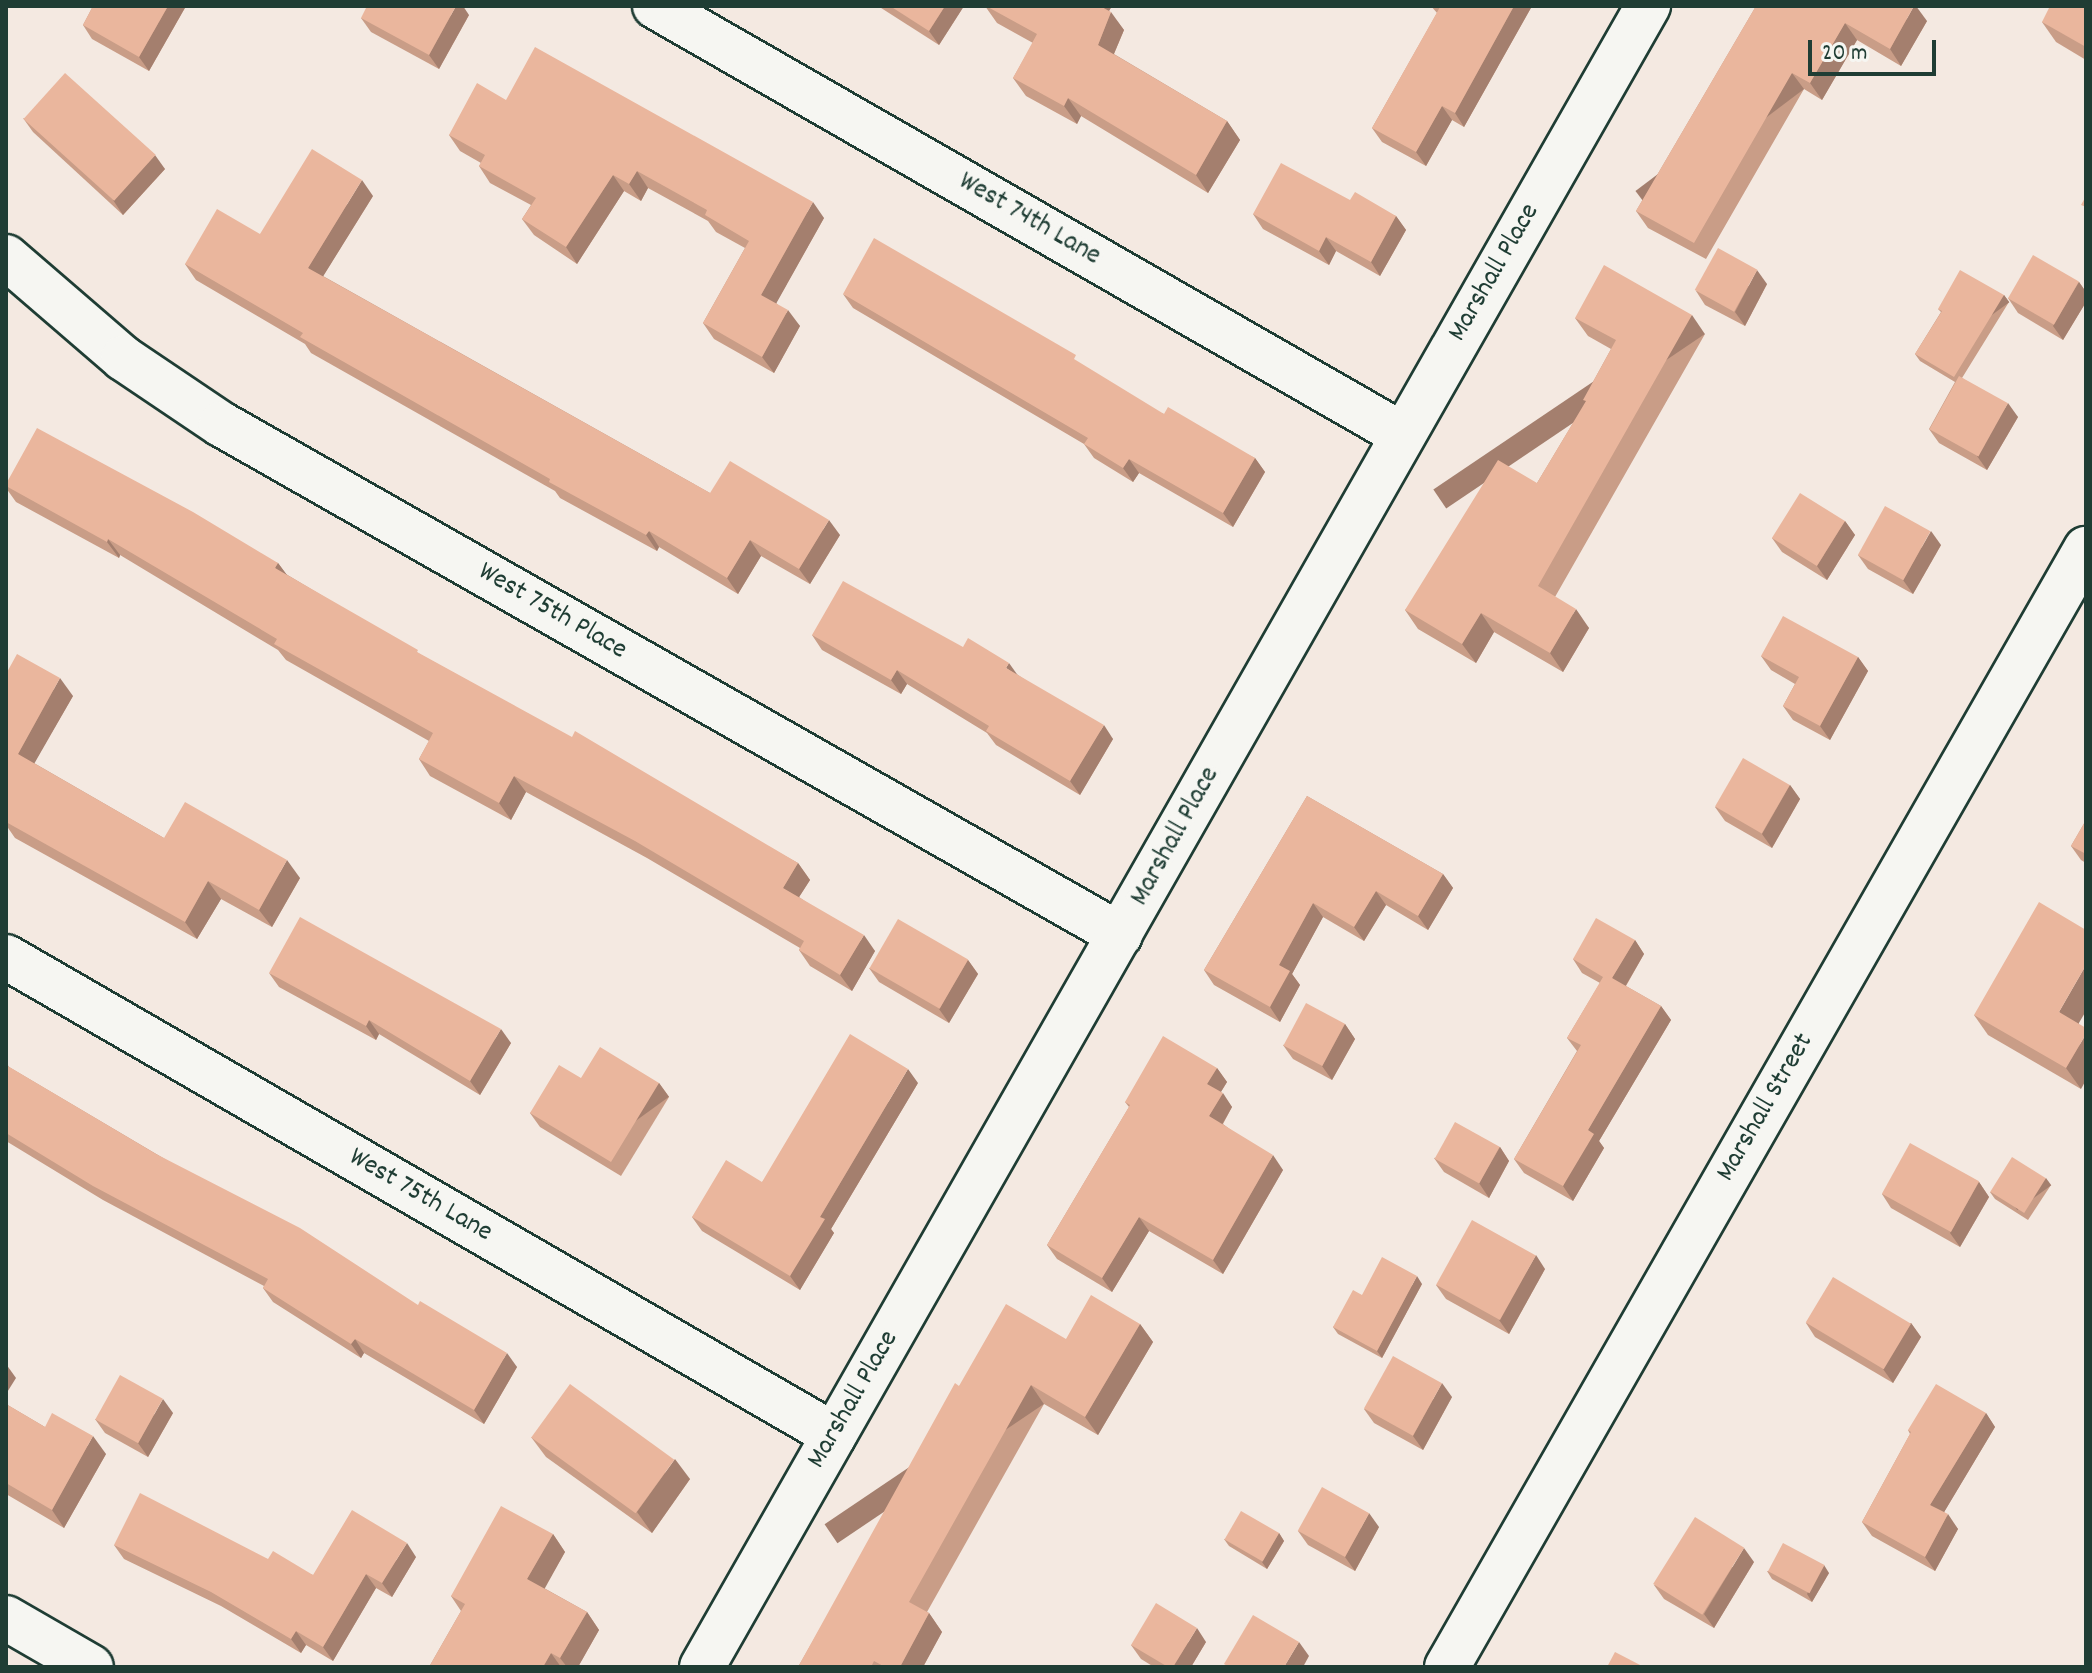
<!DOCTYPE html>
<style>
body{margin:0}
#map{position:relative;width:2092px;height:1673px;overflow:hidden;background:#f4e9e1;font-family:Dekko,sans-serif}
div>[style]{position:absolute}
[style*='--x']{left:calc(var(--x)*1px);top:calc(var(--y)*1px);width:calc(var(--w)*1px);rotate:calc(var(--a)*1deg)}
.roads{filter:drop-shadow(2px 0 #1f3d34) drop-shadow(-2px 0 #1f3d34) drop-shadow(0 2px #1f3d34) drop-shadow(0 -2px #1f3d34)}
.minor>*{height:44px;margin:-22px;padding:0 22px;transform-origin:22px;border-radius:22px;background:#f6f6f2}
.wall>*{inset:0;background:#c99d87}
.shaded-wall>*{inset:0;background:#a47f6e;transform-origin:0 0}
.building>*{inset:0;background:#eab69d;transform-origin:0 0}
span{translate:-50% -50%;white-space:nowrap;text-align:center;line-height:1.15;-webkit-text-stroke:8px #f6f6f2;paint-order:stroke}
.street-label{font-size:28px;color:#1f3d34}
.frame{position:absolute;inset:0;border:8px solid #1f3d34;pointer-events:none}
.scale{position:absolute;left:1808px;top:40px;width:128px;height:36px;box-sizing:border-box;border:4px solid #1f3d34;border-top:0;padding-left:10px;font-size:24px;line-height:28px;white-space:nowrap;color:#1f3d34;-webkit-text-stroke:6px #f6f6f2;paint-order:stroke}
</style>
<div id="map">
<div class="roads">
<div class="minor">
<i style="--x:655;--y:6;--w:862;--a:29.84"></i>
<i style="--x:6;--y:257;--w:155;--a:40.8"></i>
<i style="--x:123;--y:358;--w:118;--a:34"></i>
<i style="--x:221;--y:424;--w:1034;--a:29.61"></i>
<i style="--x:6;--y:957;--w:956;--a:30"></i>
<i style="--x:6;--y:1618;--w:98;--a:30"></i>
<i style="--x:702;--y:1667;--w:1912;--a:-60.34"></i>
<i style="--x:1447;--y:1667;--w:1288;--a:-60.25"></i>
</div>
</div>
<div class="wall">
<i style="clip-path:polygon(93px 6px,186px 6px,149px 71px,92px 39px,83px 25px)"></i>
<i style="clip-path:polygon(878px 6px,964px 6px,939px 45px)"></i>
<i style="clip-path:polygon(985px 6px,1112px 6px,1109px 11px,1124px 30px,1114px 54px,1227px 121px,1240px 140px,1208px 193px,1081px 116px,1077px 124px,1026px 96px,1013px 78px,1033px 43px,997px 23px)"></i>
<i style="clip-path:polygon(1431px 6px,1532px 6px,1464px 127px,1452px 120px,1426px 166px,1382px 142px,1372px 128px,1437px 13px)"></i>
<i style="clip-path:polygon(1756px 6px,1927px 21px,1901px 66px,1857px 40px,1822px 100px,1804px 89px,1706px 259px,1648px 228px,1636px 211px)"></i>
<i style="clip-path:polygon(2086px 6px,2086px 60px,2056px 42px,2042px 22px)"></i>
<i style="clip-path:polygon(469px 15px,439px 69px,371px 32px,361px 18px)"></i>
<i style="clip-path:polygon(506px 100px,824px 218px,776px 303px,800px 326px,774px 373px,714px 339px,703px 323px,745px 248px,716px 232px,708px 221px,648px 188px,641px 201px,624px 191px,577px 264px,534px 235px,522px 219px,531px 205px,490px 183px,479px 166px,481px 163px,460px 151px,449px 135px)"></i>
<i style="clip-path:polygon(23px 118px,165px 169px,123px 215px,33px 132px)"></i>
<i style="clip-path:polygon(373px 196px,323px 276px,710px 493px,840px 535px,810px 584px,761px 556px,738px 594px,659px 547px,657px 551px,560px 498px,555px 491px,311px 353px,305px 344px,196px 280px,185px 264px,260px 234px)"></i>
<i style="clip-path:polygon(1350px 200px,1396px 216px,1406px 230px,1380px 276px,1336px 251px,1329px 265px,1263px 229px,1253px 214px)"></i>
<i style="clip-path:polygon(2079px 282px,2086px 292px,2086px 302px,2063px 340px,2018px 313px,2008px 298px)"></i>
<i style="clip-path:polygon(1767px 284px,1745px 326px,1705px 305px,1696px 291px)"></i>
<i style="clip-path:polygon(843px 294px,1164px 414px,1255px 458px,1265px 472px,1233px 527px,1139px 473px,1133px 482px,1094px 458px,1084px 444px,853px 308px)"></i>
<i style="clip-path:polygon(2004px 295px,2009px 302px,1962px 378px,2018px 417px,1987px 470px,1939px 443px,1929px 429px,1955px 382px,1920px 361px,1915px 354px,1941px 312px,1938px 309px)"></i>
<i style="clip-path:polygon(1575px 318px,1705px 334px,1555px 597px,1589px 628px,1563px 672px,1494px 632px,1476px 663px,1418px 629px,1405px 610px,1537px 483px,1585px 403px,1583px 400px,1611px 349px,1588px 336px)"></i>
<i style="clip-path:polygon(6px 484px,278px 563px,286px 574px,423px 656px,798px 863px,810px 880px,799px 897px,875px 951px,852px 991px,810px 966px,799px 950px,800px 948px,647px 858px,526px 792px,511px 820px,430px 776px,419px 759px,429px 741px,286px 660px,278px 650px,120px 555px,119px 558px,16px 502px,6px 488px)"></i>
<i style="clip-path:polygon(1845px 521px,1855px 535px,1827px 580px,1782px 552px,1772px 538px)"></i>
<i style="clip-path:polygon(1941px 545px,1913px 594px,1868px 569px,1858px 555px)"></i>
<i style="clip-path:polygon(812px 635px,963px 647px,1018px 675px,1113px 739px,1080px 795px,996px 745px,987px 733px,907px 684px,901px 694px,822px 650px)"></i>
<i style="clip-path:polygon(1761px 656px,1858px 657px,1868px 671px,1830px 740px,1793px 720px,1783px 706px,1795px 684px,1771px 670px)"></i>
<i style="clip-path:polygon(6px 674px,73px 696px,34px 763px,164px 838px,300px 878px,272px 927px,221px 899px,197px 939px,15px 838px,6px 825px)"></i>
<i style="clip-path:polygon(1790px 785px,1800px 799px,1772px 848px,1725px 821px,1715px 807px)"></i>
<i style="clip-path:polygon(1307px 796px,1443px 874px,1453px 888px,1428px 930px,1386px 905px,1364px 941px,1323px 917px,1292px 974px,1300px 985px,1280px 1022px,1214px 985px,1204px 970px)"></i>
<i style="clip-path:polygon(2086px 820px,2086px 863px,2081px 860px,2071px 846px)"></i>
<i style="clip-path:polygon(1635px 940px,1644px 954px,1626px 986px,1661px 1006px,1671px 1020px,1599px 1141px,1604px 1148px,1573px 1201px,1524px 1173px,1514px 1159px,1577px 1051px,1567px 1038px,1600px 983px,1582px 973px,1573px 959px)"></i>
<i style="clip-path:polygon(968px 960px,978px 974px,949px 1023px,879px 982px,869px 968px)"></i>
<i style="clip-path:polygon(269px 973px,511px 1043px,480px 1095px,379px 1034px,376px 1040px,279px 987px)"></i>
<i style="clip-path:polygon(1974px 1015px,2079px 1023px,2081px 1089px,1988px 1035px)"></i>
<i style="clip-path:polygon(1345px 1024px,1355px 1039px,1332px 1080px,1293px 1059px,1283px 1045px)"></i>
<i style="clip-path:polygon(6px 1062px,9px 1067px,517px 1367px,484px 1424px,364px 1353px,361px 1358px,273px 1302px,263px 1288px,264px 1286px,103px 1200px,6px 1141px)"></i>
<i style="clip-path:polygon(1217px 1068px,1227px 1082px,1221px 1092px,1232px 1107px,1223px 1124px,1283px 1170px,1223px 1274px,1149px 1231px,1112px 1292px,1057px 1259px,1047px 1245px,1129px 1107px,1125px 1102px)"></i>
<i style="clip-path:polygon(581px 1078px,659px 1083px,669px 1097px,621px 1176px,540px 1127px,530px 1113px)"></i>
<i style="clip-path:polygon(918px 1083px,831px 1229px,834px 1233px,800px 1290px,702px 1231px,692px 1217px,762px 1182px)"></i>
<i style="clip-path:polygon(1500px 1147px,1509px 1161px,1489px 1198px,1444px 1172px,1434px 1158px)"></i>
<i style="clip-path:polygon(1979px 1182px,1989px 1197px,1960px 1247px,1891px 1208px,1882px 1194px)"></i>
<i style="clip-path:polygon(2051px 1185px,2028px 1220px,1995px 1199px,1990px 1192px)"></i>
<i style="clip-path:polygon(1545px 1269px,1509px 1334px,1446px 1299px,1436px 1285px)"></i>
<i style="clip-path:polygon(1422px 1284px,1382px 1358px,1338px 1334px,1333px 1327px,1362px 1295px)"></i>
<i style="clip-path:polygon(1806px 1323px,1911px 1323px,1921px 1337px,1893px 1383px,1815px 1337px)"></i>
<i style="clip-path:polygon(1140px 1324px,1153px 1342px,1098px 1435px,1044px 1404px,927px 1612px,929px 1613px,942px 1632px,923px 1667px,798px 1667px,959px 1386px,1066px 1339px)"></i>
<i style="clip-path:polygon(1452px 1397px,1423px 1450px,1374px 1423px,1364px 1409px)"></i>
<i style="clip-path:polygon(6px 1404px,45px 1427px,106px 1454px,64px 1528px,6px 1494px)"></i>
<i style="clip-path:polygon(173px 1413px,148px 1457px,105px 1433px,95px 1419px)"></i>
<i style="clip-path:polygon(1986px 1413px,1995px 1427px,1944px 1512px,1958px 1529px,1935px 1571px,1872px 1536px,1862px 1522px,1910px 1434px,1908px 1430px)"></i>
<i style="clip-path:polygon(531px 1437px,690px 1479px,652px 1533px,546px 1457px)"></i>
<i style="clip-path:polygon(1379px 1527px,1355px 1571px,1308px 1545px,1298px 1531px)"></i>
<i style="clip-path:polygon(1279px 1533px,1284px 1541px,1267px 1569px,1229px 1546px,1224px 1539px)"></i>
<i style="clip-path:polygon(553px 1534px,565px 1552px,544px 1588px,587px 1612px,599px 1630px,578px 1667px,429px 1667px,461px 1611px,451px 1596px)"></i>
<i style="clip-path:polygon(114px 1545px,268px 1559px,313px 1575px,416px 1557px,392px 1597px,376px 1588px,333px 1661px,306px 1645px,301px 1653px,221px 1606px,124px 1559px)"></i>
<i style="clip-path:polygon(1754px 1562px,1714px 1628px,1664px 1599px,1654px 1585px)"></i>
<i style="clip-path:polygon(1767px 1571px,1829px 1573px,1812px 1602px,1772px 1579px)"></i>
<i style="clip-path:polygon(1206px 1642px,1191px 1667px,1154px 1667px,1141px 1659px,1131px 1645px)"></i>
</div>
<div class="shaded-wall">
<i style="clip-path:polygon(168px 6px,186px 6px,149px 71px,139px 57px)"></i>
<i style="clip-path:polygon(456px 6px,463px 6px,469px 15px,439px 69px,429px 55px)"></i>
<i style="clip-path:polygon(945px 6px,964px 6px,939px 45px,929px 31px)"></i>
<i style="clip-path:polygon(1095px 6px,1112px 6px,1104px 19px)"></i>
<i style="clip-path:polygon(1514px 6px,1532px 6px,1464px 127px,1455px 113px)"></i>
<i style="clip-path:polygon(1914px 6px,1916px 6px,1927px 21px,1901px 66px,1890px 49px)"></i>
<i style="clip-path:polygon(1111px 12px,1124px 30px,1110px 63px,1098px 45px)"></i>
<i style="clip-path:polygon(1845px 23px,1857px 40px,1822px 100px,1810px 83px)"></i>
<i style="left:1792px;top:73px;width:20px;height:196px;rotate:53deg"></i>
<i style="clip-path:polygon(1068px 98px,1081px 116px,1077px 124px,1064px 106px)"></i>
<i style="clip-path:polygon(1442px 106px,1452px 120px,1426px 166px,1416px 152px)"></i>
<i style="clip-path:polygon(1227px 121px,1240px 140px,1208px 193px,1196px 175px)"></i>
<i style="clip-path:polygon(155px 155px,165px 169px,123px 215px,113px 200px)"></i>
<i style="clip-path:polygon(637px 171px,648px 188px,641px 201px,629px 184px)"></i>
<i style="clip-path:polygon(613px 175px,624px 191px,577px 264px,566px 247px)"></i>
<i style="clip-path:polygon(362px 180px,373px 196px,319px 283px,308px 268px)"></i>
<i style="clip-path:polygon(813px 202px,824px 218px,772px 311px,761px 295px)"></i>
<i style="clip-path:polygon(1396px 216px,1406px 230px,1380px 276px,1371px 262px)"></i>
<i style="clip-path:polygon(1326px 237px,1336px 251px,1329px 265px,1319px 251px)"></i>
<i style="clip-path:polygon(1757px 270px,1767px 284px,1745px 326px,1735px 312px)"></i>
<i style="clip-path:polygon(2079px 282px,2086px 292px,2086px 302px,2063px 340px,2053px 326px)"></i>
<i style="left:2004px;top:295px;width:9px;height:96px;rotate:54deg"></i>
<i style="clip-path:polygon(788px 310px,800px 326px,774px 373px,762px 357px)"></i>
<i style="left:1692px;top:315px;width:23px;height:312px;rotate:56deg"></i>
<i style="clip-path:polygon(2008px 403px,2018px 417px,1987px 470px,1977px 456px)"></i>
<i style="clip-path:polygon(1255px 458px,1265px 472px,1233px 527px,1223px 513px)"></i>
<i style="clip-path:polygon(1129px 459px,1139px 473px,1133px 482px,1123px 468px)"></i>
<i style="clip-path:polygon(829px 520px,840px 535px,810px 584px,799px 569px)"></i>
<i style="clip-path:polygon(1845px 521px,1855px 535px,1827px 580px,1817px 566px)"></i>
<i style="clip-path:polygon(649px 531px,659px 547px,657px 551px,646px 535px)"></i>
<i style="clip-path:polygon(1931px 531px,1941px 545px,1913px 594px,1903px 580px)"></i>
<i style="clip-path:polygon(108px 539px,120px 555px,119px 558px,107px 542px)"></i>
<i style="clip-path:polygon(750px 540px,761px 556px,738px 594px,727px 578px)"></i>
<i style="clip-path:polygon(278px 563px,290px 579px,275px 568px)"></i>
<i style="clip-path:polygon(1576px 609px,1589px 628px,1563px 672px,1550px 653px)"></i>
<i style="clip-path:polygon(1481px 613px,1494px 632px,1476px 663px,1462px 644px)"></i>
<i style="clip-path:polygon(1858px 657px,1868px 671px,1830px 740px,1820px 726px)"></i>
<i style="clip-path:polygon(1009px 663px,1019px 677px,1006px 668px)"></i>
<i style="clip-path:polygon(897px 670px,907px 684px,901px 694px,891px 680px)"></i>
<i style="clip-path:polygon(60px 678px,73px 696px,30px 771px,18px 754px)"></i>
<i style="clip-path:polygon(1104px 725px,1113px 739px,1080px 795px,1070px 781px)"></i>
<i style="clip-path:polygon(514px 776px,526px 792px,511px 820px,499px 803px)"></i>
<i style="clip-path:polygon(1790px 785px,1800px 799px,1772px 848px,1762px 834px)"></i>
<i style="clip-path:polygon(287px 860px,300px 878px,272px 927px,259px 910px)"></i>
<i style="clip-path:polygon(798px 863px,810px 880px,794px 905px,783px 888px)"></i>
<i style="clip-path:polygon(1443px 874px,1453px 888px,1428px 930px,1418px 916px)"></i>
<i style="clip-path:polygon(208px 881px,221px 899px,197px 939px,185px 922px)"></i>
<i style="clip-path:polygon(1376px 891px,1386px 905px,1364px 941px,1354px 927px)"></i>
<i style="clip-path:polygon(1313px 903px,1323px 917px,1292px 974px,1300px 985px,1280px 1022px,1270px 1007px,1279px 965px)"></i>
<i style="clip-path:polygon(864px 935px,875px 951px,852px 991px,840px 975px)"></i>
<i style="clip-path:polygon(1635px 940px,1644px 954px,1622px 992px,1612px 978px)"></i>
<i style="clip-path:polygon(968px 960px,978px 974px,949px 1023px,939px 1009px)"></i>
<i style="clip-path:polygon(2086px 965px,2086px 1011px,2073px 1033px,2059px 1012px)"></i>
<i style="clip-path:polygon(1661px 1006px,1671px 1020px,1599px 1141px,1604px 1148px,1573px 1201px,1563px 1186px,1588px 1130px)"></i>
<i style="clip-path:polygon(369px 1020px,379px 1034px,376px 1040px,366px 1026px)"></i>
<i style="clip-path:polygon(1345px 1024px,1355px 1039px,1332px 1080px,1322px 1066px)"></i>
<i style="clip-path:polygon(501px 1029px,511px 1043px,480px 1095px,470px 1081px)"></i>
<i style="clip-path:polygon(2086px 1034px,2086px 1080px,2081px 1089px,2066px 1068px)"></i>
<i style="clip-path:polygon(1217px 1068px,1227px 1082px,1217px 1098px,1207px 1084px)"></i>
<i style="clip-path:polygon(908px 1069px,918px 1083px,831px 1229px,834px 1233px,800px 1290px,790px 1276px,820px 1217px)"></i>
<i style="left:659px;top:1083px;width:17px;height:92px;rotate:54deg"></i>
<i style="clip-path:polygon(1223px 1093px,1232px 1107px,1219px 1130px,1209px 1116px)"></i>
<i style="clip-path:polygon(1500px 1147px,1509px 1161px,1489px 1198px,1479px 1183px)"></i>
<i style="clip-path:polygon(1273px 1155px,1283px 1170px,1223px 1274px,1213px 1260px)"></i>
<i style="left:2046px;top:1178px;width:9px;height:42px;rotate:54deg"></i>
<i style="clip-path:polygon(1979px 1182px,1989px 1197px,1960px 1247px,1950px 1233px)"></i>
<i style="clip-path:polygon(1139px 1217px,1149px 1231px,1112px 1292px,1102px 1278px)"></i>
<i style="clip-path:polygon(1536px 1255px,1545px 1269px,1509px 1334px,1499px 1320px)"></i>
<i style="clip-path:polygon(1417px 1276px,1422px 1284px,1382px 1358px,1377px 1351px)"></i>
<i style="clip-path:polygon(1911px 1323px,1921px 1337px,1893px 1383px,1883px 1369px)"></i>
<i style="clip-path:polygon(1140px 1324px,1153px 1342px,1098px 1435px,1085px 1417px)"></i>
<i style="clip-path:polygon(355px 1339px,364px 1353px,361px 1358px,351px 1344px)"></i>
<i style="clip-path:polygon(507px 1353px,517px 1367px,484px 1424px,474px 1410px)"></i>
<i style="clip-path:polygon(6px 1364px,16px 1378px,6px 1394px)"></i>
<i style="clip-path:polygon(1442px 1383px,1452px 1397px,1423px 1450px,1413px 1436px)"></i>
<i style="left:1031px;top:1385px;width:23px;height:249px;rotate:56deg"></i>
<i style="clip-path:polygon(163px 1399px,173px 1413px,148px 1457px,138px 1443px)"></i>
<i style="clip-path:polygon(1986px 1413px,1995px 1427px,1940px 1519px,1930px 1505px)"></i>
<i style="clip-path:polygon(93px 1436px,106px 1454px,64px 1528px,52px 1510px)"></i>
<i style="clip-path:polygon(675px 1459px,690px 1479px,652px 1533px,637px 1512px)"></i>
<i style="clip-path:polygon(1369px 1513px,1379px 1527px,1355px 1571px,1345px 1557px)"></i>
<i style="clip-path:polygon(1948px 1514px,1958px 1529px,1935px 1571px,1925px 1557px)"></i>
<i style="clip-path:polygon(1279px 1533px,1284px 1541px,1267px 1569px,1262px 1562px)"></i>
<i style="clip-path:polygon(553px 1534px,565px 1552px,540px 1597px,527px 1579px)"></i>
<i style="clip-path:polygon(407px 1543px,416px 1557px,392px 1597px,382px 1583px)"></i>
<i style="clip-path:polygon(1744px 1548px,1754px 1562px,1714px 1628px,1704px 1614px)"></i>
<i style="clip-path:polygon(1824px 1565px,1829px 1573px,1812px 1602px,1807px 1594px)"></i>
<i style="clip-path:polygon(366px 1574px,376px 1588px,333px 1661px,323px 1647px)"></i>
<i style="clip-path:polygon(587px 1612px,599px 1630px,578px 1667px,567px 1667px,560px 1658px)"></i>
<i style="clip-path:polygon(929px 1613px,942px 1632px,923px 1667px,900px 1667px)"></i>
<i style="clip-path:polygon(1197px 1628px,1206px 1642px,1191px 1667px,1173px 1667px)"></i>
<i style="clip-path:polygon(296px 1631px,306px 1645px,301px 1653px,291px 1639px)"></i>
<i style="clip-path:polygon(1299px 1642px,1309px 1656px,1303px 1667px,1284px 1667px)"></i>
<i style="clip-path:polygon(551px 1653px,561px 1667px,543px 1667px)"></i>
</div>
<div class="building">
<i style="clip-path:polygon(93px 6px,168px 6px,139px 57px,83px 25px)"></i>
<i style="clip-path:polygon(367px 6px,456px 6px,429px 55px,361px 18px)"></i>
<i style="clip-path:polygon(890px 6px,945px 6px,929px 31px)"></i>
<i style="clip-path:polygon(986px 6px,1100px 6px,1111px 12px,1098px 45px,1227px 121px,1196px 175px,1068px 98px,1064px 106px,1013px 78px,1037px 34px)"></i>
<i style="clip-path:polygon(1439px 6px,1514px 6px,1455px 113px,1442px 106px,1416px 152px,1372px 128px,1440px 7px)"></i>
<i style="clip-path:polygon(1756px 6px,1914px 6px,1890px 49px,1845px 23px,1810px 83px,1792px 73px,1694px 243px,1636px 211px)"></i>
<i style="clip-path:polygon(2050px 6px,2086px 6px,2086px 47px,2042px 22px)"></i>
<i style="clip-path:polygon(535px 47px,813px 202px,761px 295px,788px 310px,762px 357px,703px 323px,749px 241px,705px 215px,707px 210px,637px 171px,629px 184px,613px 175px,566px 247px,522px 219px,536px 198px,479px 166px,485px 155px,449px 135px,477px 83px,506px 100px)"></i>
<i style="left:65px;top:73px;width:122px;height:62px;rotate:42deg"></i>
<i style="clip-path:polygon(312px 149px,362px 180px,308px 268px,710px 493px,730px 461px,829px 520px,799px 569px,750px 540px,727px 578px,649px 531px,646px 535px,549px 482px,550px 479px,300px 337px,303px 333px,185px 264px,217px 209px,260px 234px)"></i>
<i style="clip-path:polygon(1281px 163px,1350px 200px,1355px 192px,1396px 216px,1371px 262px,1326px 237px,1319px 251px,1253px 214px)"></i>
<i style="clip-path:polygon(2086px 196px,2086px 207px,2081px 205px)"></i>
<i style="clip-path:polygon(874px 238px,1076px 355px,1074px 359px,1164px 414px,1168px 407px,1255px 458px,1223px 513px,1129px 459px,1123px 468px,1084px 444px,1088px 438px,843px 294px)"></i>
<i style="left:1718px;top:248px;width:45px;height:48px;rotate:29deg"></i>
<i style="left:2033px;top:255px;width:53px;height:50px;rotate:30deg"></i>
<i style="clip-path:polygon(1604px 265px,1692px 315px,1538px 586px,1576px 609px,1550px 653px,1481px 613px,1462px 644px,1405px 610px,1498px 460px,1537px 483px,1586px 401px,1583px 400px,1616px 340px,1575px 318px)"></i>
<i style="clip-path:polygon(1960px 270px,2004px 295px,1954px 377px,1915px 354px,1942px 311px,1938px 309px)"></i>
<i style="left:1959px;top:376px;width:56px;height:61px;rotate:29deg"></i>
<i style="clip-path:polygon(37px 428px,193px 512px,278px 563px,275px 568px,418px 650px,417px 652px,572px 737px,575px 731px,798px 863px,783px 888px,864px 935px,840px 975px,799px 950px,804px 941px,635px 841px,514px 776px,499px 803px,419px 759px,433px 733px,274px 644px,277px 639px,108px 539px,107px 542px,6px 486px,6px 484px)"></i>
<i style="left:1800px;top:493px;width:53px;height:53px;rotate:32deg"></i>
<i style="left:1885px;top:506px;width:52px;height:56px;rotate:29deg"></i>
<i style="clip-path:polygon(843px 581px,963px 647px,968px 638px,1009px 663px,1006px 668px,1104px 725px,1070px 781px,986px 731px,989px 726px,897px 670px,891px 680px,812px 635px)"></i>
<i style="clip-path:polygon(1783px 616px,1858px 657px,1820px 726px,1783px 706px,1799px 677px,1761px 656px)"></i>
<i style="clip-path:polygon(17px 654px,60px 678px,18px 754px,164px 838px,185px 802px,287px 860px,259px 910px,208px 881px,185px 922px,6px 822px,6px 674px)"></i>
<i style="left:1743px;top:758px;width:54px;height:56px;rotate:30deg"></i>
<i style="clip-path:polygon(1307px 796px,1443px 874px,1418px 916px,1376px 891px,1354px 927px,1313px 903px,1279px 965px,1290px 971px,1270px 1007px,1204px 970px)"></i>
<i style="clip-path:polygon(2086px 820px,2086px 854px,2071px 846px)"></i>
<i style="clip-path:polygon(2039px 902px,2086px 930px,2086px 965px,2059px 1012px,2086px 1028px,2086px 1034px,2066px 1068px,1974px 1015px)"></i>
<i style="clip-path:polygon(300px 917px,501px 1029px,470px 1081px,369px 1020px,366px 1026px,269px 973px)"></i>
<i style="clip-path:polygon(1596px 918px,1635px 940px,1612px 978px,1661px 1006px,1588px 1130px,1594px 1134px,1563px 1186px,1514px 1159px,1581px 1045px,1567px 1038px,1603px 977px,1573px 959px)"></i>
<i style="left:898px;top:919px;width:81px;height:57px;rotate:30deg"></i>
<i style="left:1306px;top:1003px;width:44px;height:48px;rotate:28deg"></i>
<i style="clip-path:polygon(850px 1034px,908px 1069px,820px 1217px,825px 1219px,790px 1276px,692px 1217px,726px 1160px,762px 1182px)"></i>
<i style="clip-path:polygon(1163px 1036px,1217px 1068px,1207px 1084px,1223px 1093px,1209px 1116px,1273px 1155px,1213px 1260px,1139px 1217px,1102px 1278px,1047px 1245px,1130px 1105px,1125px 1102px)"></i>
<i style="clip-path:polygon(600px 1047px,659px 1083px,611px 1162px,530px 1113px,559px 1065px,581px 1078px)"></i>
<i style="clip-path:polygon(6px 1065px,156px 1154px,300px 1228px,418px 1305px,420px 1301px,507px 1353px,474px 1410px,355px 1339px,351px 1344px,263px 1288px,268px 1279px,93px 1186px,6px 1133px)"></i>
<i style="left:1455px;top:1122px;width:51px;height:42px;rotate:29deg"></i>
<i style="left:1910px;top:1143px;width:79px;height:58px;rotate:29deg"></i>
<i style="left:2012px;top:1157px;width:40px;height:41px;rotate:32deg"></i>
<i style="left:1472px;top:1220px;width:73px;height:74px;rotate:29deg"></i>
<i style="clip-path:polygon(1382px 1257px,1417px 1276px,1377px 1351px,1333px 1327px,1353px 1290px,1362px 1295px)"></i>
<i style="left:1833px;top:1277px;width:91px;height:53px;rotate:31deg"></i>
<i style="clip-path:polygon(1091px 1295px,1140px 1324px,1085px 1417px,1031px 1385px,909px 1602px,929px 1613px,900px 1667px,885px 1667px,874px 1661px,871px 1667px,798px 1667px,955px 1383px,959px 1386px,1006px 1304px,1066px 1339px)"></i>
<i style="left:1393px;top:1356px;width:56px;height:60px;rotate:29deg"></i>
<i style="left:120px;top:1375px;width:49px;height:51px;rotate:29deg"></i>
<i style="left:570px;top:1384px;width:129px;height:66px;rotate:36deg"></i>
<i style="clip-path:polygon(1936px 1384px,1986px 1413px,1930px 1505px,1948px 1514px,1925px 1557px,1862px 1522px,1911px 1432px,1908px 1430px)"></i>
<i style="clip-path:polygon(6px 1404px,45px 1427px,52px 1413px,93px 1436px,52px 1510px,6px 1483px)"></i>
<i style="left:1322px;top:1487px;width:54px;height:50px;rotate:29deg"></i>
<i style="clip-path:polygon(140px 1493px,268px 1559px,273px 1551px,313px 1575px,352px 1510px,407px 1543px,382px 1583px,366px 1574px,323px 1647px,296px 1631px,291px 1639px,211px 1592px,114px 1545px)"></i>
<i style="clip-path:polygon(501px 1506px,553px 1534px,527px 1579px,587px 1612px,560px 1658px,551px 1653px,543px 1667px,429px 1667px,465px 1604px,451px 1596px)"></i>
<i style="left:1241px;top:1511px;width:44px;height:33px;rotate:30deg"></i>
<i style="left:1695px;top:1517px;width:58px;height:79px;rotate:32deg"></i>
<i style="left:1783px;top:1543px;width:47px;height:32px;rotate:28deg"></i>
<i style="clip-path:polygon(1156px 1603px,1197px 1628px,1173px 1667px,1168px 1667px,1131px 1645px)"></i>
<i style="clip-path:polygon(1253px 1615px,1299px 1642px,1284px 1667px,1229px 1667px,1224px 1664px)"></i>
<i style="clip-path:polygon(1615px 1652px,1644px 1667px,1607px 1667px)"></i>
</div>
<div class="street-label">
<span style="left:1029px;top:220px;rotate:30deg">West 74th Lane</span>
<span style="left:1495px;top:273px;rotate:-60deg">Marshall Place</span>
<span style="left:552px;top:612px;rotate:30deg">West 75th Place</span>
<span style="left:1176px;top:837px;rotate:-61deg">Marshall Place</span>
<span style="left:1766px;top:1108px;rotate:-60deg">Marshall Street</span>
<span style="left:420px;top:1196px;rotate:30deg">West 75th Lane</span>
<span style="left:854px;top:1400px;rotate:-60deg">Marshall Place</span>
</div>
<div class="frame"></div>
<div class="scale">20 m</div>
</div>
